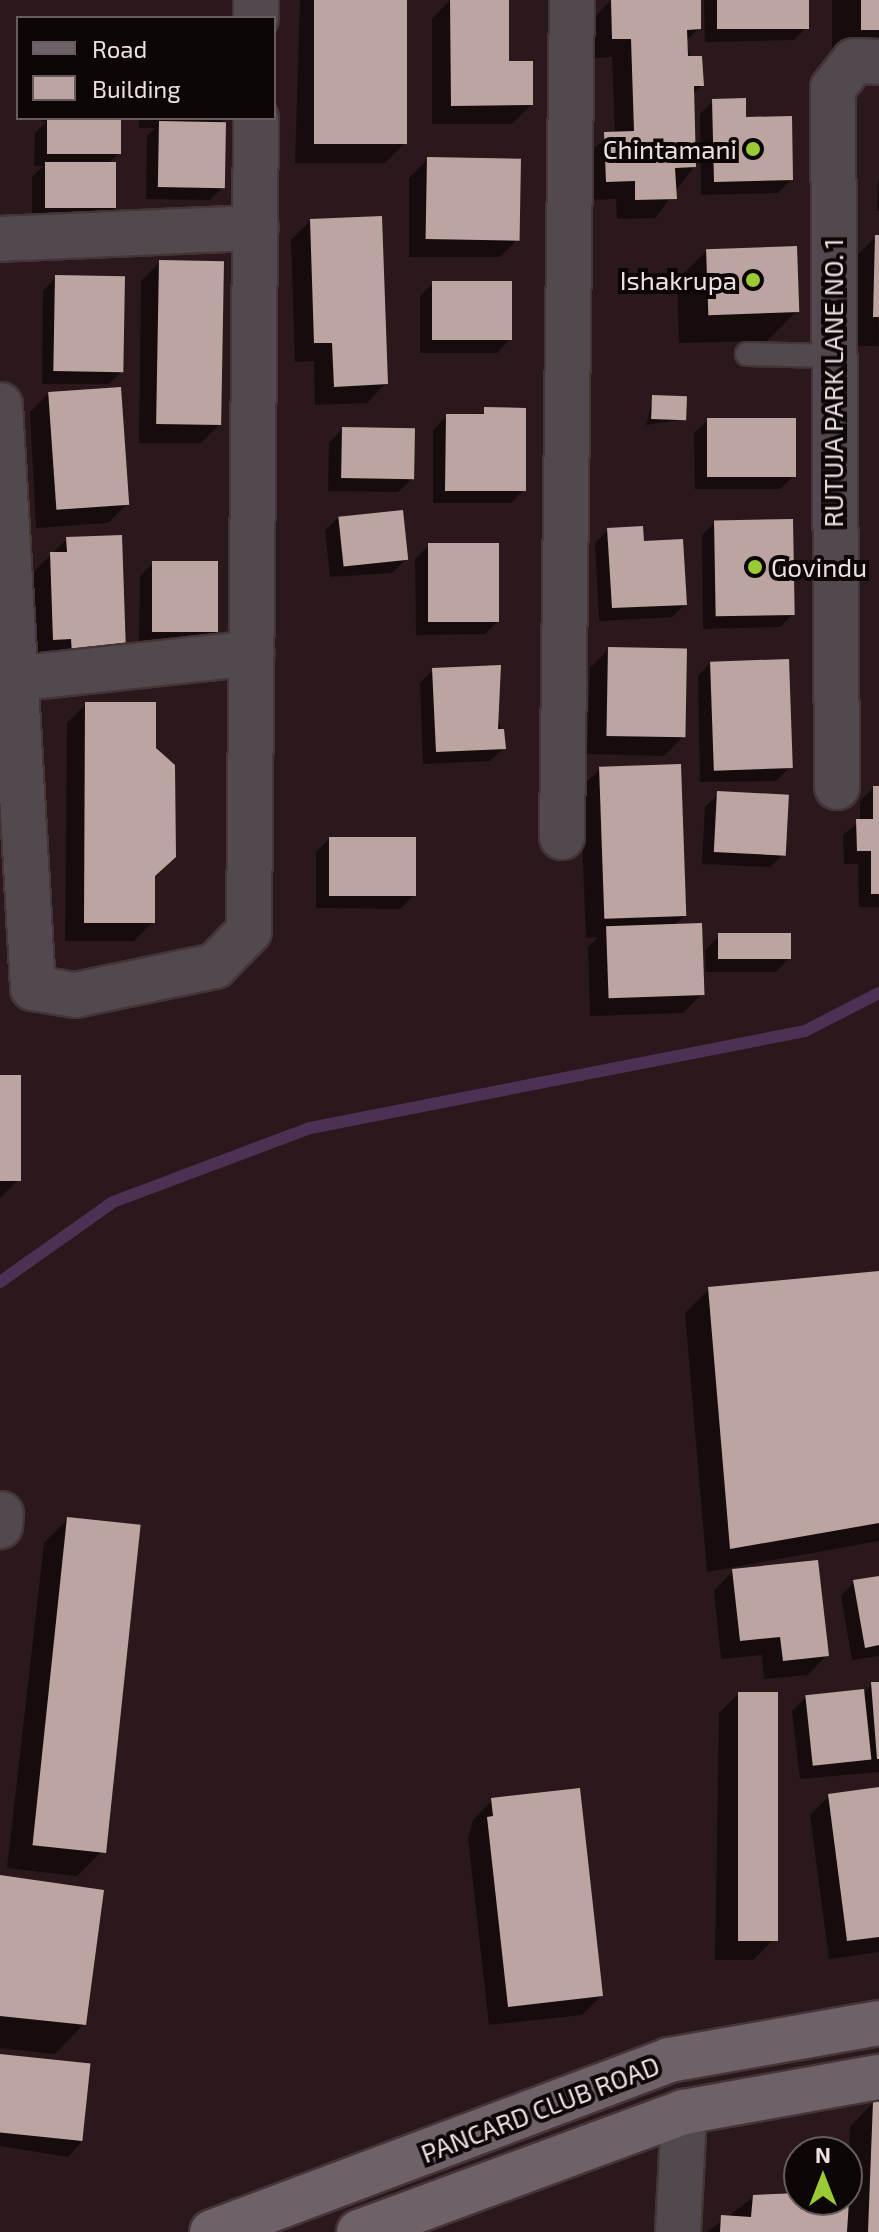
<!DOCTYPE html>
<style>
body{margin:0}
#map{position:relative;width:879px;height:2232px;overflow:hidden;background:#2a181c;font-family:"Exo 2",sans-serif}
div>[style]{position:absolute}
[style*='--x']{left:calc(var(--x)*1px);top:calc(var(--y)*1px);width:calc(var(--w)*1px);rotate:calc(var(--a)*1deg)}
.shadow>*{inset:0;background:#0007;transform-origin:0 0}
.stream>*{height:12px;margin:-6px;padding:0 6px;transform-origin:6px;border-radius:6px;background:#4d3154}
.building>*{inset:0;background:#bca5a0;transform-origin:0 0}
.roads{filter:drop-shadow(2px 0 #453438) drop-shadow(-2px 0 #453438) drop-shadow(0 2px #453438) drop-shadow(0 -2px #453438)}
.service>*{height:22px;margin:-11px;padding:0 11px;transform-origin:11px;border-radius:11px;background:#51494e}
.minor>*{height:44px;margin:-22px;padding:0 22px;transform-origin:22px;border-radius:22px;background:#51494e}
.secondary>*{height:44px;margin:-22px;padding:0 22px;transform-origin:22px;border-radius:22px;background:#6e6168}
.dots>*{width:22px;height:22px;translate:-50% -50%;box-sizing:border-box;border:4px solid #0d0607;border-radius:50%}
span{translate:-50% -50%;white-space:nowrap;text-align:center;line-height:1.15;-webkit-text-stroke:8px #0d0607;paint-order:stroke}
.poi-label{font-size:26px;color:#ede0e2}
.right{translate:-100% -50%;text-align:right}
.left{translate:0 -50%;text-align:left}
.street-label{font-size:26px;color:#ede0e2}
.legend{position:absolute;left:16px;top:16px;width:260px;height:104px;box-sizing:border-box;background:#0d0607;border:2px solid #675d5f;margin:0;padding:10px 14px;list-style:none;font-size:24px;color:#ede0e2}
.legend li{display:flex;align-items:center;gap:16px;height:40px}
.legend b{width:40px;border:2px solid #675d5f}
.north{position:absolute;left:783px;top:2136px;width:80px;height:80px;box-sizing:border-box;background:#0d0607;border:2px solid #675d5f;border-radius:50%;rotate:0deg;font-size:22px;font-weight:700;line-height:32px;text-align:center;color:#ede0e2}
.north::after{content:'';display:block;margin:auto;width:28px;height:36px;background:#9acb35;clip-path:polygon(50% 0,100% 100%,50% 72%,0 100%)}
</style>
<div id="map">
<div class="shadow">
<i style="clip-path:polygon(300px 0,405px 0,404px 144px,385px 163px,295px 163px)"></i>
<i style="clip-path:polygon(450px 0,507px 0,507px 63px,531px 105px,512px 124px,432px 124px,432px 19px)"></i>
<i style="clip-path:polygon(611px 0,681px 0,699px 28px,685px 42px,702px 85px,692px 95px,694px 167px,655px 218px,617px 219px,616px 199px,587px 200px,585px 153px,615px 134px,612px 57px,594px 58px,593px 19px)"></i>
<i style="clip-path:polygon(704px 0,807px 0,808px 26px,794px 40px,705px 42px)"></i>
<i style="left:832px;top:0;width:47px;height:59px"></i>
<i style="clip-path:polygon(713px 101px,744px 119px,791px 180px,778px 193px,701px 195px,700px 114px)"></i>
<i style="clip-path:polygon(33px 118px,109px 118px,118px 154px,108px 164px,114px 209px,101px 222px,32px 221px,32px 177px,43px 166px,34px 166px,35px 133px,46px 122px)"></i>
<i style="clip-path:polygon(139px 118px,222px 118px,223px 187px,210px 200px,146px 199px,147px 136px,155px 128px,139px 128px)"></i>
<i style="clip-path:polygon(428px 159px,519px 238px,500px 257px,409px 257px,409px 178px)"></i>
<i style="clip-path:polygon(879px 179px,879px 211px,877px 211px,878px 180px)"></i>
<i style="clip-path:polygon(310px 221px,386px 383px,367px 403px,315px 405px,314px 361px,295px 362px,291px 240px)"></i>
<i style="clip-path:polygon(876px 237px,879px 346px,844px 346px,846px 266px)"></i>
<i style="clip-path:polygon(707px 250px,797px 311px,767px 341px,679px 343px,677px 280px)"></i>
<i style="clip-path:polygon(160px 262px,220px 424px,201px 443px,139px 443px,141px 281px)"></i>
<i style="clip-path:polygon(56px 277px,122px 371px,109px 384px,42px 384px,43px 291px)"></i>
<i style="clip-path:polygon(433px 283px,510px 339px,497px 353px,420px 353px,420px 296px)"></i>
<i style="clip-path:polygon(49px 393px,127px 504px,108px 523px,36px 528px,30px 412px)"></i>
<i style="clip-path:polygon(653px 397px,685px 419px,646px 425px)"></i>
<i style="clip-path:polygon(524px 410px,524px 490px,511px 503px,433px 503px,433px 430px,447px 416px)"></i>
<i style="clip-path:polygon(708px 420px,794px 476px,780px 489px,695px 489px,694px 433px)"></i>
<i style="clip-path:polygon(342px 429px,412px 479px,398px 492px,328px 491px,329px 443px)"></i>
<i style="clip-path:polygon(339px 517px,406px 559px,392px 573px,330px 577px,325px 530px)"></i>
<i style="clip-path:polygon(715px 522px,793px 614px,780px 627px,703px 629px,702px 535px)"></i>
<i style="clip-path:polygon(608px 530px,643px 543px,685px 604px,672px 617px,599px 621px,595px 543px)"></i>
<i style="clip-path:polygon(67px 539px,124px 652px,34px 658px,32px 573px)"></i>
<i style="clip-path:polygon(429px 545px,498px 621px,485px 634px,416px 635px,415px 559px)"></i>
<i style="clip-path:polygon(153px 563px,216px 632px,202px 645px,139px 644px,140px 576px)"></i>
<i style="clip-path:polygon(609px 649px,683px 737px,664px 756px,587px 754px,590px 668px)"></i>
<i style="clip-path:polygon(711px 662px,790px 767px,776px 781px,700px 782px,698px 676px)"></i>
<i style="clip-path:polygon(499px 667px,495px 700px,504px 748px,490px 761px,423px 764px,420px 683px,433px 670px)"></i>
<i style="clip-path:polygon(86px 704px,153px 876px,153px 922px,134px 941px,65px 941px,67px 723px)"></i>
<i style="clip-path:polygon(600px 769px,685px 915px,674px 926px,702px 994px,683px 1013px,590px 1016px,588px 947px,598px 937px,586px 938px,580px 788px)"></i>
<i style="clip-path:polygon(873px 788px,879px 907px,859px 907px,858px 864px,844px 864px,843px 835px,860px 821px,860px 801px)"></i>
<i style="clip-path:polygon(718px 794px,784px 854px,770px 867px,702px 864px,705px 807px)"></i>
<i style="clip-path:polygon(329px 839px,414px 895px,400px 909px,316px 908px,316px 852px)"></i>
<i style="clip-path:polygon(719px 936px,789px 958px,776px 972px,706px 972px,705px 950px)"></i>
<i style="clip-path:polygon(0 1077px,18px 1180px,0 1198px)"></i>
<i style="clip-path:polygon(879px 1273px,879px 1541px,707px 1572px,685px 1313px,709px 1289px)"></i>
<i style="clip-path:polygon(68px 1519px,101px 1852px,77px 1876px,7px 1868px,44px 1543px)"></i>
<i style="clip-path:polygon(733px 1571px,827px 1655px,808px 1675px,764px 1679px,762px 1655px,721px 1659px,714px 1591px)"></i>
<i style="clip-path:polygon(879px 1578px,879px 1656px,852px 1660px,841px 1596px,854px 1582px)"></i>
<i style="clip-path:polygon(872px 1684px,879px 1684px,879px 1772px,800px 1779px,792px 1711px,806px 1697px,863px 1694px)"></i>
<i style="clip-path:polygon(738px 1694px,772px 1941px,753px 1960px,715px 1960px,719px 1713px)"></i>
<i style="clip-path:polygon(879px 1789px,879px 1952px,829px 1959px,810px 1815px,829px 1796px)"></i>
<i style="clip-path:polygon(492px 1800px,601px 1996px,582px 2015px,489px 2025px,468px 1838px,473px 1820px)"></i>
<i style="clip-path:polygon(0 1877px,84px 2024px,55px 2054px,0 2048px)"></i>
<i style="clip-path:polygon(0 2056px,81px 2143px,68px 2157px,0 2146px)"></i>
<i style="clip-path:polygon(873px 2103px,879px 2232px,707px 2232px,754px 2197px,847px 2203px,850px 2127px)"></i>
</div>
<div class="stream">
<i style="--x:0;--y:1282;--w:138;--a:-35.3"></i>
<i style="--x:113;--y:1202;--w:210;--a:-20.6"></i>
<i style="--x:310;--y:1128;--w:504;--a:-11.09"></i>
<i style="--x:805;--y:1031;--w:83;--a:-27.2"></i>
</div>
<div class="building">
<i style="left:314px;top:0;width:93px;height:144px"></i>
<i style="clip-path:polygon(450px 0,509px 0,509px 61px,533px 61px,533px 105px,451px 106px)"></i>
<i style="clip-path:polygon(611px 0,701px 0,701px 29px,687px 30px,688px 56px,702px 56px,704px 86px,694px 86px,696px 167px,675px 168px,677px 199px,635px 200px,635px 181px,606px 182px,604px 132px,634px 131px,631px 39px,612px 39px)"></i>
<i style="left:717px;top:0;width:92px;height:29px"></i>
<i style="left:861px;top:0;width:18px;height:30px"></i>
<i style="clip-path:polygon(746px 98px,746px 117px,792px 116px,793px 180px,714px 182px,712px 99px)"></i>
<i style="left:47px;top:118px;width:74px;height:36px"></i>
<i style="left:159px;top:121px;width:67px;height:66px;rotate:1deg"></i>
<i style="left:427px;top:157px;width:94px;height:82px;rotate:1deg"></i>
<i style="left:45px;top:162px;width:71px;height:46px"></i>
<i style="clip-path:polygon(382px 216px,388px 384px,334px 387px,332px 343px,314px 343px,310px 219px)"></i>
<i style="clip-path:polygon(875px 235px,879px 235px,879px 317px,873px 317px)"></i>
<i style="left:797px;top:246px;width:66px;height:91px;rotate:88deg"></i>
<i style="left:159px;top:260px;width:65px;height:164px;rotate:1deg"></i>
<i style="left:55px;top:275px;width:70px;height:96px;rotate:1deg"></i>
<i style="left:432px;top:281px;width:80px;height:59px"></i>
<i style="left:121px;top:387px;width:118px;height:73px;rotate:86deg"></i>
<i style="left:652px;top:395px;width:35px;height:24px;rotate:2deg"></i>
<i style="clip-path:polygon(484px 407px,526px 408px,526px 491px,445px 491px,446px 414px,484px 414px)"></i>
<i style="left:707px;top:418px;width:89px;height:59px"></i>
<i style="left:342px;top:427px;width:73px;height:51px;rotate:1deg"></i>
<i style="left:403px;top:510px;width:50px;height:65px;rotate:84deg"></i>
<i style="left:793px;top:519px;width:96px;height:79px;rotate:89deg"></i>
<i style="clip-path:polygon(643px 526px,644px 541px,683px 539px,687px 605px,612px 608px,607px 528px)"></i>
<i style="clip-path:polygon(122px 535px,126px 652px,72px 654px,71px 639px,53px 640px,50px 552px,67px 552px,66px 537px)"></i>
<i style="left:428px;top:543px;width:71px;height:79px"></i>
<i style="left:152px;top:561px;width:66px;height:71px"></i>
<i style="left:608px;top:647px;width:79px;height:89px;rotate:1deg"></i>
<i style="left:789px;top:659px;width:109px;height:79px;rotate:88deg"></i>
<i style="clip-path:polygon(501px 665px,498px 729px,504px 729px,506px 749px,436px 752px,432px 668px)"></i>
<i style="clip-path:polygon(85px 702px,156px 702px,156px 748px,175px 765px,176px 857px,155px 876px,155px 923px,84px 923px)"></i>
<i style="left:681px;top:764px;width:152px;height:82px;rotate:88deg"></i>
<i style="clip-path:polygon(873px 786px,879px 786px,879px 894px,871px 894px,871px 851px,857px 851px,856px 819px,873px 819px)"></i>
<i style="left:717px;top:791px;width:72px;height:61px;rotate:3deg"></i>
<i style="left:329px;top:837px;width:87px;height:59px"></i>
<i style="left:702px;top:923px;width:72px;height:96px;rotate:88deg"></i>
<i style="left:791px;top:933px;width:26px;height:73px;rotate:90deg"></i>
<i style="left:0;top:1075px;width:21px;height:106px"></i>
<i style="clip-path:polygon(879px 1271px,879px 1523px,730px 1549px,708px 1287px)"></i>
<i style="left:67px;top:1517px;width:74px;height:330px;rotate:6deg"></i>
<i style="clip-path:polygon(818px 1560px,829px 1656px,783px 1661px,780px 1637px,740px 1641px,732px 1569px)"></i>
<i style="clip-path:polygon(879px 1576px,879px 1645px,865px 1648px,853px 1580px)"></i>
<i style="clip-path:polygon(871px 1682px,879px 1682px,879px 1759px,877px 1759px)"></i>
<i style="left:864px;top:1689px;width:71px;height:59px;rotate:84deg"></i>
<i style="left:738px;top:1692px;width:40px;height:249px"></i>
<i style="clip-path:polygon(879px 1787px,879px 1937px,847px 1941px,828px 1794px)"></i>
<i style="clip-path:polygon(580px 1788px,603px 1996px,508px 2007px,487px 1817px,493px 1816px,491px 1798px)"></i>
<i style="clip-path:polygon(0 1875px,104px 1890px,86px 2025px,0 2016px)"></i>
<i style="left:0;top:2054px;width:91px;height:78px;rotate:6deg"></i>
<i style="clip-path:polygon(873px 2101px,879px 2101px,879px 2232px,868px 2232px)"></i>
<i style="clip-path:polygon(799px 2193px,799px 2200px,849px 2201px,847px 2232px,720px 2232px,721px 2215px,751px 2217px,753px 2195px)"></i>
</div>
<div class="roads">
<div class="service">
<i style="--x:747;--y:354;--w:85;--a:1.3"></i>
</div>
<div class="minor">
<i style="--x:256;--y:18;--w:18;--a:-90"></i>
<i style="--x:0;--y:239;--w:256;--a:-2.5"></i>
<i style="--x:0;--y:405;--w:584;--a:86.76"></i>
<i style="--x:33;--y:988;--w:43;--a:9.5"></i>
<i style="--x:75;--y:995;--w:143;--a:-11.7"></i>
<i style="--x:215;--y:966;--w:49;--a:-45.8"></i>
<i style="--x:249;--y:931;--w:813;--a:-89.51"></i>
<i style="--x:14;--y:679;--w:239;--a:-6.2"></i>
<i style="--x:837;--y:787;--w:699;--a:-90.33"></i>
<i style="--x:833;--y:88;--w:34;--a:-52"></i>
<i style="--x:854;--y:61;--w:25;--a:2"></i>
<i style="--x:562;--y:837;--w:837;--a:-89.32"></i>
<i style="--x:0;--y:1526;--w:12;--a:-85"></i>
<i style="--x:678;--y:2232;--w:120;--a:-87.1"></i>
</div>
<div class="secondary">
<i style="--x:212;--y:2232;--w:488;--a:-20.6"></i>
<i style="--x:669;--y:2060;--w:213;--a:-10"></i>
<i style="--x:359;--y:2232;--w:346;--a:-20.3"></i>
<i style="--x:684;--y:2112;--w:198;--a:-10.2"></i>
</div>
</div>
<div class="dots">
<i style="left:753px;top:149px;background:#9acb35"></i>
<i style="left:753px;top:280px;background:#9acb35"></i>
<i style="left:755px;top:567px;background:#9acb35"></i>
</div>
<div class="poi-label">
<span class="right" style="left:737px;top:149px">Chintamani</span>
<span class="right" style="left:737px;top:280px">Ishakrupa</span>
<span class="left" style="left:771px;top:567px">Govindu</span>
</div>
<div class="street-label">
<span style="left:833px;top:383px;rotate:-90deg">RUTUJA PARK LANE NO. 1</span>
<span style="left:540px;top:2109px;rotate:-21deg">PANCARD CLUB ROAD</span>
</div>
<ul class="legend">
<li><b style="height:10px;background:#6e6168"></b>Road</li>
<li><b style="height:22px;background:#bca5a0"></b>Building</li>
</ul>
<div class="north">N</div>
</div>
